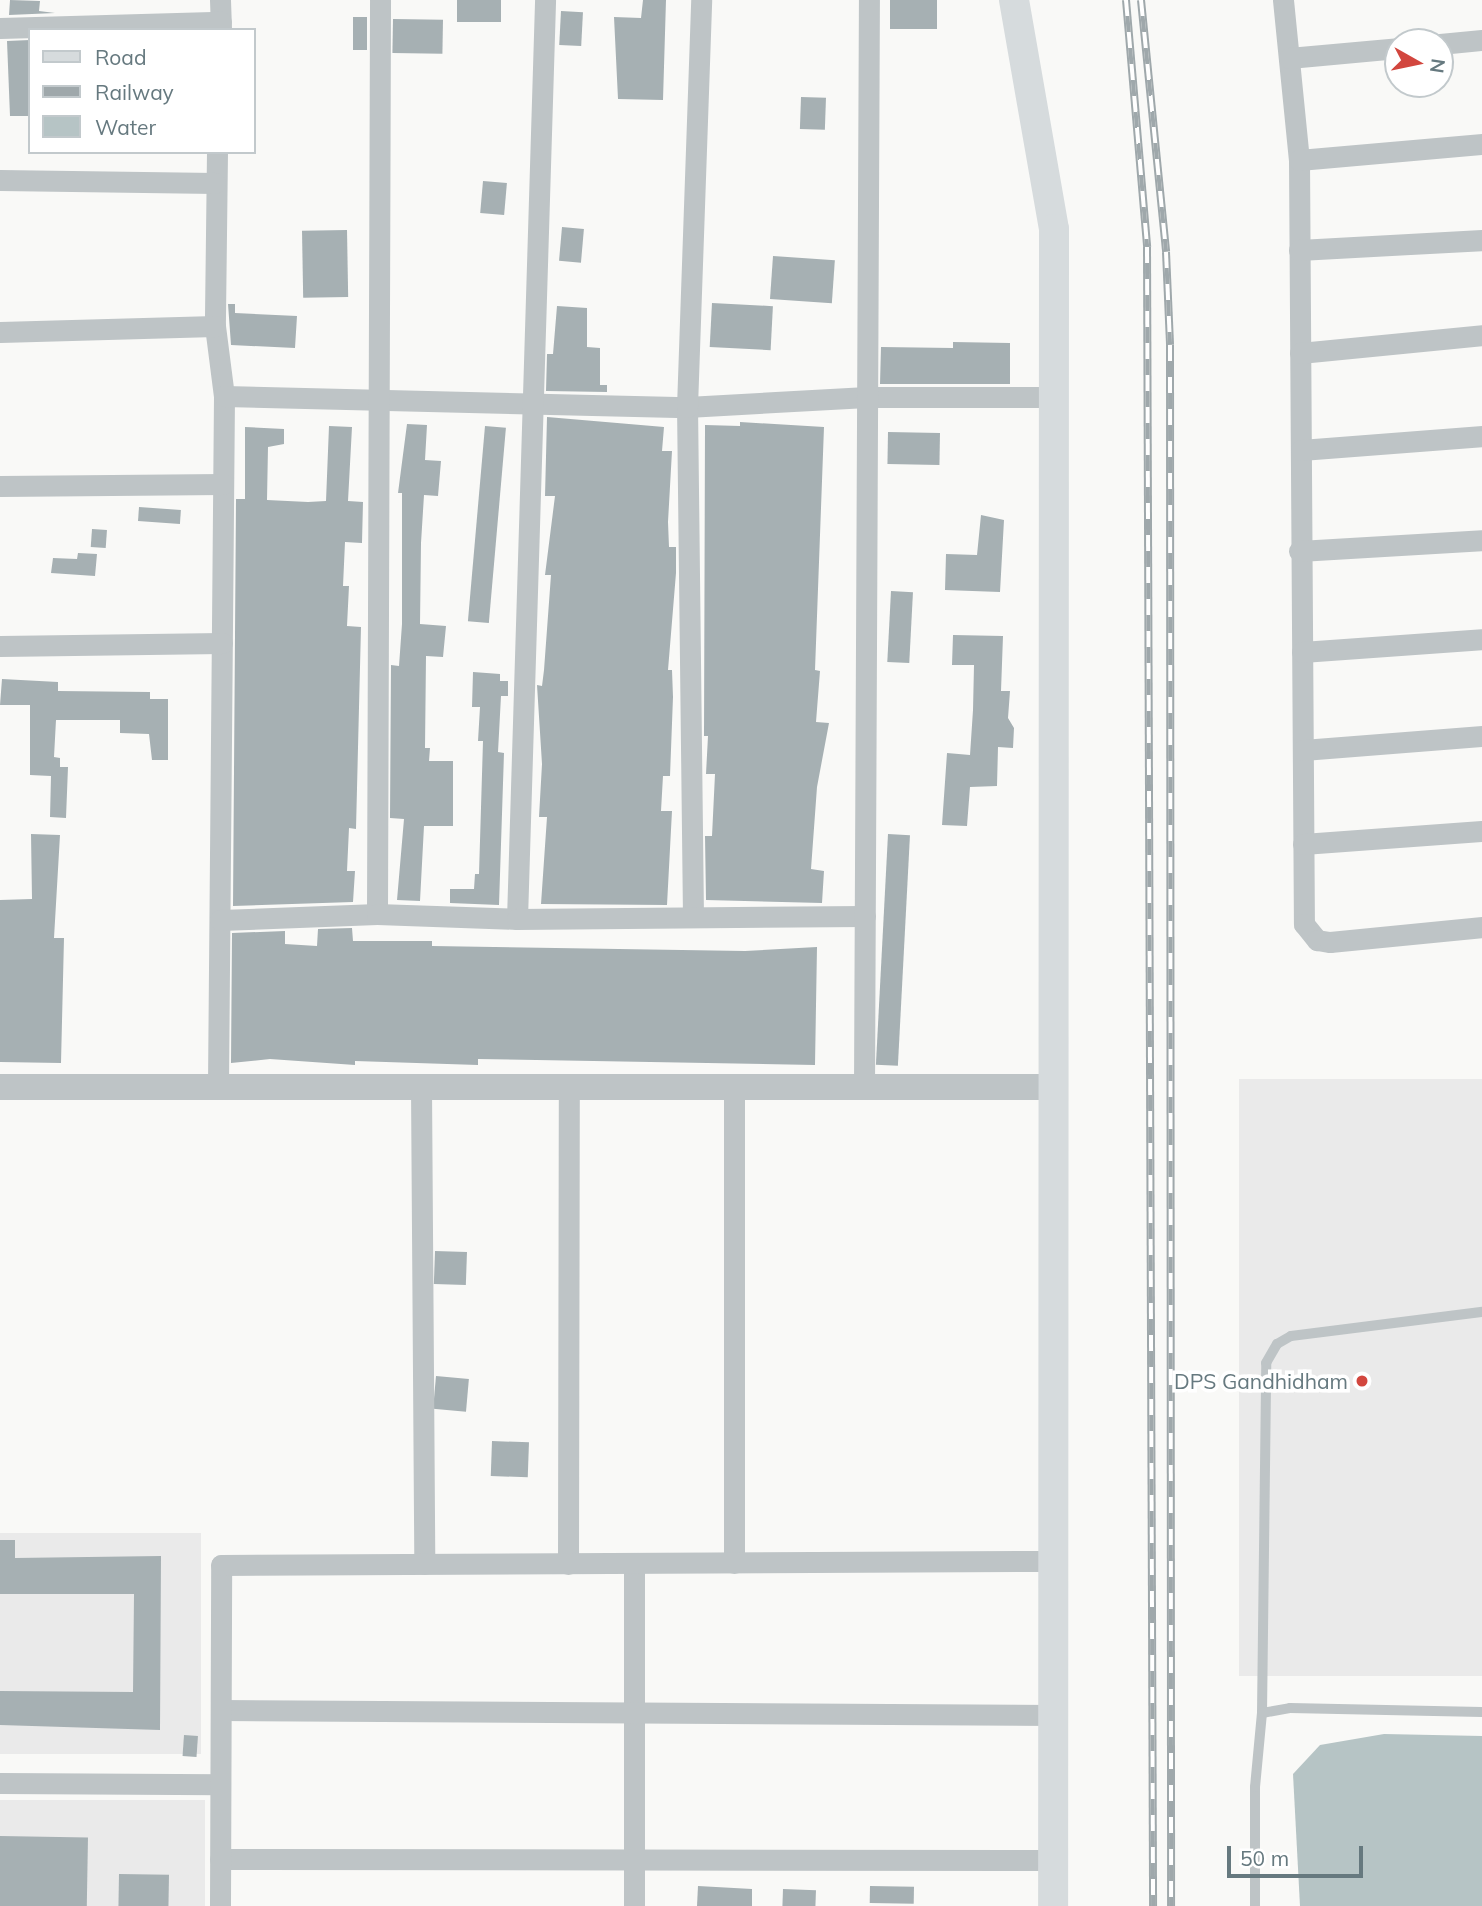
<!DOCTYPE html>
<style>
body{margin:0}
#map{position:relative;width:1482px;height:1906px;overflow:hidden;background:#f9f9f7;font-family:Mulish,sans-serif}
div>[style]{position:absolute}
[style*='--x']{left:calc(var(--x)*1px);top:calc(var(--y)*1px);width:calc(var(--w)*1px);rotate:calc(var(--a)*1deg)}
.built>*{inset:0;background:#eaeaea;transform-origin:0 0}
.water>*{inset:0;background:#b6c4c5}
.building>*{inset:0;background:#a6b0b3;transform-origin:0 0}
.service>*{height:10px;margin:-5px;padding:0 5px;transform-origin:5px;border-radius:5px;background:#bec4c6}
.minor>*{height:21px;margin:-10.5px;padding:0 10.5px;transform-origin:10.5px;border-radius:10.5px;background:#bec4c6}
.tertiary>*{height:26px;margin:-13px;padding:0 13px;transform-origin:13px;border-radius:13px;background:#bec4c6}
.secondary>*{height:30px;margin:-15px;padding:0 15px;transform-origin:15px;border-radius:15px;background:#d6dbdd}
.rail>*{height:8px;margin-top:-4px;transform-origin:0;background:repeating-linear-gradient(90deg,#fff 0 16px,#9fa8ab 0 32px);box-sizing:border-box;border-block:2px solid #9fa8ab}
.dots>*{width:19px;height:19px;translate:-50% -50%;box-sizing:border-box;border:4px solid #fff;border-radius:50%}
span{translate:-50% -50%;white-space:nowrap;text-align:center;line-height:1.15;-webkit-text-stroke:7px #fff;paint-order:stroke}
.poi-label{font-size:21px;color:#66797f}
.right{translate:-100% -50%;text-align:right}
.legend{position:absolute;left:28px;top:28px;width:228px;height:126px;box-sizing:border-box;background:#fff;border:2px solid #c2c9cc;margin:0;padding:9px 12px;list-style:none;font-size:21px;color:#66797f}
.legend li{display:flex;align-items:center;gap:14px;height:35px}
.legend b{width:35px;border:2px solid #c2c9cc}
.north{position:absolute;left:1384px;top:28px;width:70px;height:70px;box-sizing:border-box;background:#fff;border:2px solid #c2c9cc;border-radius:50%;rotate:99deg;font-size:19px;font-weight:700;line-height:28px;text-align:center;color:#66797f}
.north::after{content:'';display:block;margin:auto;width:24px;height:32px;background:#d2463e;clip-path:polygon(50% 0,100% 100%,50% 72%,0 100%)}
.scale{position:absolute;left:1227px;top:1846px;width:136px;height:32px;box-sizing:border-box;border:4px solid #66797f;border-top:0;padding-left:9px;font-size:21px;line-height:24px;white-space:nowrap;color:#66797f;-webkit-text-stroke:5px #fff;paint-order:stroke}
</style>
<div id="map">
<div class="built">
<i style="left:1482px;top:1079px;width:597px;height:243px;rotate:90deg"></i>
<i style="left:0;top:1533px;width:201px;height:221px"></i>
<i style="left:0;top:1800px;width:205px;height:106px"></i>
</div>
<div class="water">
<i style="clip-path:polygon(1384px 1734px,1482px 1736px,1482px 1906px,1300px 1906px,1293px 1774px,1320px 1745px)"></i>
</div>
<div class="building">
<i style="clip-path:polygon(10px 0,40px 1px,39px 11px,55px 13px,9px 15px)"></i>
<i style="left:457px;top:0;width:44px;height:22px"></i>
<i style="clip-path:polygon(643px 0,666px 0,663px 100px,618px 99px,614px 17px,641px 18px)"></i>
<i style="left:890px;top:0;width:47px;height:29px"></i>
<i style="left:561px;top:11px;width:22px;height:34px;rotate:3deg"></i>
<i style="left:353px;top:17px;width:14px;height:33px"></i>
<i style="left:393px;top:19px;width:50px;height:34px;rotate:1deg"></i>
<i style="clip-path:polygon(30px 40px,30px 116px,10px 116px,7px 41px)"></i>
<i style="left:801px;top:97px;width:25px;height:32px;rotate:2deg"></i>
<i style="left:483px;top:181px;width:24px;height:32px;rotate:5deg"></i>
<i style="left:562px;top:227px;width:22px;height:34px;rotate:5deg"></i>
<i style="left:347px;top:230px;width:67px;height:45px;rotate:89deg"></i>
<i style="left:773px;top:256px;width:62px;height:43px;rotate:4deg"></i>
<i style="left:712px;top:303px;width:61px;height:44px;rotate:3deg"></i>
<i style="clip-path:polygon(228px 304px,235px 304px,235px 313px,297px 316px,295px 348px,231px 345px)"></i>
<i style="clip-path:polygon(557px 306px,587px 308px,587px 347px,600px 348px,600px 385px,607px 385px,607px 392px,546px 391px,547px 354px,553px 354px)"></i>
<i style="clip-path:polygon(953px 342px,1010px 343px,1010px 384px,880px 384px,881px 347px,953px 348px)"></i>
<i style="clip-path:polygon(547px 417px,664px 427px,662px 451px,672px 451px,668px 522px,669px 547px,676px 547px,676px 573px,668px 670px,672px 670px,673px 697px,670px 776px,663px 776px,661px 811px,672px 811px,667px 905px,541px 904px,547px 817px,539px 817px,542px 764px,537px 685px,542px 686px,544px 670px,551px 575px,545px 575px,555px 496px,545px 496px)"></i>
<i style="clip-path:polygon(740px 422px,824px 427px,815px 670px,820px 671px,816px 722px,829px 723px,817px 787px,811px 869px,824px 871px,822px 903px,706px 900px,705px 836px,712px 836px,715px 774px,706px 774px,708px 736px,704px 736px,705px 425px,740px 426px)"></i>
<i style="clip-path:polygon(407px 424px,427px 425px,425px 460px,441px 461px,438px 496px,424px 495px,421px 543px,420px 624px,446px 626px,443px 657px,426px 656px,425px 748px,430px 748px,429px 761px,453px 761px,453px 826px,424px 826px,420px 901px,397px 900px,404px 819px,390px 818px,391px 665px,399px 666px,402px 624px,402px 493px,398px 493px)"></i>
<i style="clip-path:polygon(329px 426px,352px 427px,348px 501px,363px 502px,362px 543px,345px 542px,343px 586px,349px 586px,347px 626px,361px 627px,356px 829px,349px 828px,347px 871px,355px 871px,353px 902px,233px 906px,236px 499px,245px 499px,245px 427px,284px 429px,284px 444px,268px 447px,267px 500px,308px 502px,326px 501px)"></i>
<i style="left:485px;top:426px;width:21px;height:196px;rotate:5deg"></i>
<i style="left:888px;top:432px;width:52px;height:32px;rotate:1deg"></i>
<i style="left:139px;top:507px;width:42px;height:14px;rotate:4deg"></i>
<i style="clip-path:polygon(981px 515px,1004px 520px,1000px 592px,945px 590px,946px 554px,977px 555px)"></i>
<i style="left:92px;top:529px;width:15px;height:18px;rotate:4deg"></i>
<i style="clip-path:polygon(78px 553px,97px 554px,95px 576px,51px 573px,53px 558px,77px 559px)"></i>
<i style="left:891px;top:591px;width:22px;height:71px;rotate:3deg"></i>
<i style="clip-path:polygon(953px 635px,1003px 636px,1001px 691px,1010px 691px,1008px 718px,1014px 728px,1013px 748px,998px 747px,997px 786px,970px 787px,967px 826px,942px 825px,947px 753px,970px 755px,973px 710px,974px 665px,952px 665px)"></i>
<i style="clip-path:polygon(473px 672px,500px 674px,500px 681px,508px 681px,508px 696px,501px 696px,498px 752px,504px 753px,499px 905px,450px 903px,450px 889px,474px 889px,475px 874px,479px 874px,483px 741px,478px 741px,480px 707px,472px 707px)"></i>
<i style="clip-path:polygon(2px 679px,58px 682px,58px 691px,150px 692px,150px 699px,168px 699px,168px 760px,152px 760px,149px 734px,120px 733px,120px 720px,56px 720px,54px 757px,60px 758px,60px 767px,68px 767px,66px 818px,50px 817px,51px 776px,30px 775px,30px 705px,0 705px)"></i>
<i style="clip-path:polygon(31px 834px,60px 835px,54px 938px,64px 938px,61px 1063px,0 1062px,0 900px,32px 899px)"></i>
<i style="left:888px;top:834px;width:22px;height:231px;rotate:3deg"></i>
<i style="clip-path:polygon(352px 928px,353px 941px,432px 941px,432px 946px,745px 951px,817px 947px,815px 1065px,478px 1059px,478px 1065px,355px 1061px,355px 1065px,270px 1059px,231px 1063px,232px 933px,285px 931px,285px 944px,317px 946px,318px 929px)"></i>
<i style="left:435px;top:1251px;width:32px;height:33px;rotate:2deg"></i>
<i style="left:436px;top:1376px;width:33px;height:33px;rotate:5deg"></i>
<i style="left:492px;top:1441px;width:37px;height:35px;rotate:2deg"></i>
<i style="clip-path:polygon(0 1540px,15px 1540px,15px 1558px,161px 1556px,160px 1730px,0 1725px,0 1691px,133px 1692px,134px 1594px,0 1594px)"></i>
<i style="left:184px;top:1735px;width:14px;height:21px;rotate:4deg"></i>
<i style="left:0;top:1836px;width:88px;height:70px;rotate:1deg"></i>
<i style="left:119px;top:1874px;width:50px;height:32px;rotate:1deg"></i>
<i style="clip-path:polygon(698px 1886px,752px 1889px,752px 1906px,697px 1906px)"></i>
<i style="left:870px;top:1886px;width:44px;height:17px;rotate:1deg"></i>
<i style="left:783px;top:1889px;width:33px;height:17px;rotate:2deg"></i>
</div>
<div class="service">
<i style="--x:1262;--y:1713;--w:350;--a:-89.3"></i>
<i style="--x:1266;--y:1363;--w:22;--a:-60"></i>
<i style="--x:1277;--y:1344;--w:16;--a:-30"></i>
<i style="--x:1291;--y:1336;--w:193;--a:-7.2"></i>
<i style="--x:1255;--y:1906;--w:119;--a:-90"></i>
<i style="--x:1255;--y:1787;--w:74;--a:-84.6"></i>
<i style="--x:1262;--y:1713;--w:28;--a:-10"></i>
<i style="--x:1290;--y:1708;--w:192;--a:1.2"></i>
</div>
<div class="minor">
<i style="--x:220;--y:0;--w:30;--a:88"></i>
<i style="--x:1283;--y:0;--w:161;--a:84.3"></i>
<i style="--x:1299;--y:160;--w:764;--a:89.63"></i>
<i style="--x:1304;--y:924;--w:21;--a:51"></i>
<i style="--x:1317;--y:940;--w:13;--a:9"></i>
<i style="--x:1330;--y:942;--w:153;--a:-5.6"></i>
<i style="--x:0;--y:28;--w:221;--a:-1.6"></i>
<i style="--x:1440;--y:44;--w:42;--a:-5.4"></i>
<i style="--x:1289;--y:58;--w:109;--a:-5.2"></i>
<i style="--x:217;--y:152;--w:174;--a:90.7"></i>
<i style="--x:215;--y:326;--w:71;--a:82.7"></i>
<i style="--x:224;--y:396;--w:691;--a:90.5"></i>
<i style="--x:1299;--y:160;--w:184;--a:-5"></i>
<i style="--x:0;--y:180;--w:215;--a:0.8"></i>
<i style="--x:1299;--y:250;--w:183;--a:-3.1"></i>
<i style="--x:0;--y:332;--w:215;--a:-1.6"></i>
<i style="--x:1300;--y:353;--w:183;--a:-5.6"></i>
<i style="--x:224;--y:396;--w:463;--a:1.4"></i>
<i style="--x:687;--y:407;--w:180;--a:-3.2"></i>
<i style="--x:867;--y:397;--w:188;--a:0"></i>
<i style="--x:1301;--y:450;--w:182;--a:-4.4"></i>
<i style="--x:0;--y:486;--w:223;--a:-0.5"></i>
<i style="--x:1299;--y:551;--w:183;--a:-3.4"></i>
<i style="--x:0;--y:646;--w:222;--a:-0.8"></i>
<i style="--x:1302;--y:652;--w:180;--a:-4.1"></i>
<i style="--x:1303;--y:750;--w:180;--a:-4.5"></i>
<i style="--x:1303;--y:844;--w:179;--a:-4.2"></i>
<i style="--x:377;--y:914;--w:914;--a:-89.81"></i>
<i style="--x:693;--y:917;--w:510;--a:-90.67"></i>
<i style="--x:687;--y:407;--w:407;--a:-88"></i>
<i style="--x:517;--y:919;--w:919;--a:-88.25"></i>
<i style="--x:220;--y:920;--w:157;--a:-2.2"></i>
<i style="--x:377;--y:914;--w:140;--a:2"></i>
<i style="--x:517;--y:919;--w:348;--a:-0.5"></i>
<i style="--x:421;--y:1087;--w:477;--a:89.6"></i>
<i style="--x:864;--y:1087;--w:1087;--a:-89.74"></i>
<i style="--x:634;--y:1563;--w:343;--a:90"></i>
<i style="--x:734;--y:1563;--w:476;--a:-90"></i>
<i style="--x:568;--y:1564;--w:477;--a:-89.9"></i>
<i style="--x:221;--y:1710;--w:832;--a:0.34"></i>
<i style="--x:0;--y:1783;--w:220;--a:0.3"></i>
<i style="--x:220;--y:1859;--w:833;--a:0.07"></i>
<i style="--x:220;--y:1906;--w:341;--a:-89.8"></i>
<i style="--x:221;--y:1565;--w:833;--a:-0.28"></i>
</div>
<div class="tertiary">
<i style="--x:0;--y:1087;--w:1055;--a:0"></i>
</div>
<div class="secondary">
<i style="--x:1014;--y:0;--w:232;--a:80.1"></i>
<i style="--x:1054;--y:229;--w:1677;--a:90.03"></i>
</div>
<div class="rail">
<i style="--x:1126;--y:0;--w:248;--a:85.1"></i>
<i style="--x:1147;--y:247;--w:1659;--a:89.79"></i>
<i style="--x:1141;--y:0;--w:253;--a:84.3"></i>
<i style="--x:1166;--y:252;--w:93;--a:87.5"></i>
<i style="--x:1170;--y:345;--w:1561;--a:89.96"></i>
</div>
<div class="dots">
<i style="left:1362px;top:1381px;background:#d2463e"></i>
</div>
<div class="poi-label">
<span class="right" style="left:1348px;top:1381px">DPS Gandhidham</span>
</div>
<ul class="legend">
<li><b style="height:9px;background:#d6dbdd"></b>Road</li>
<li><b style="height:9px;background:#9fa8ab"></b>Railway</li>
<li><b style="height:19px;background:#b6c4c5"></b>Water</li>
</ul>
<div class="north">N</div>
<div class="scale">50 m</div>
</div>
